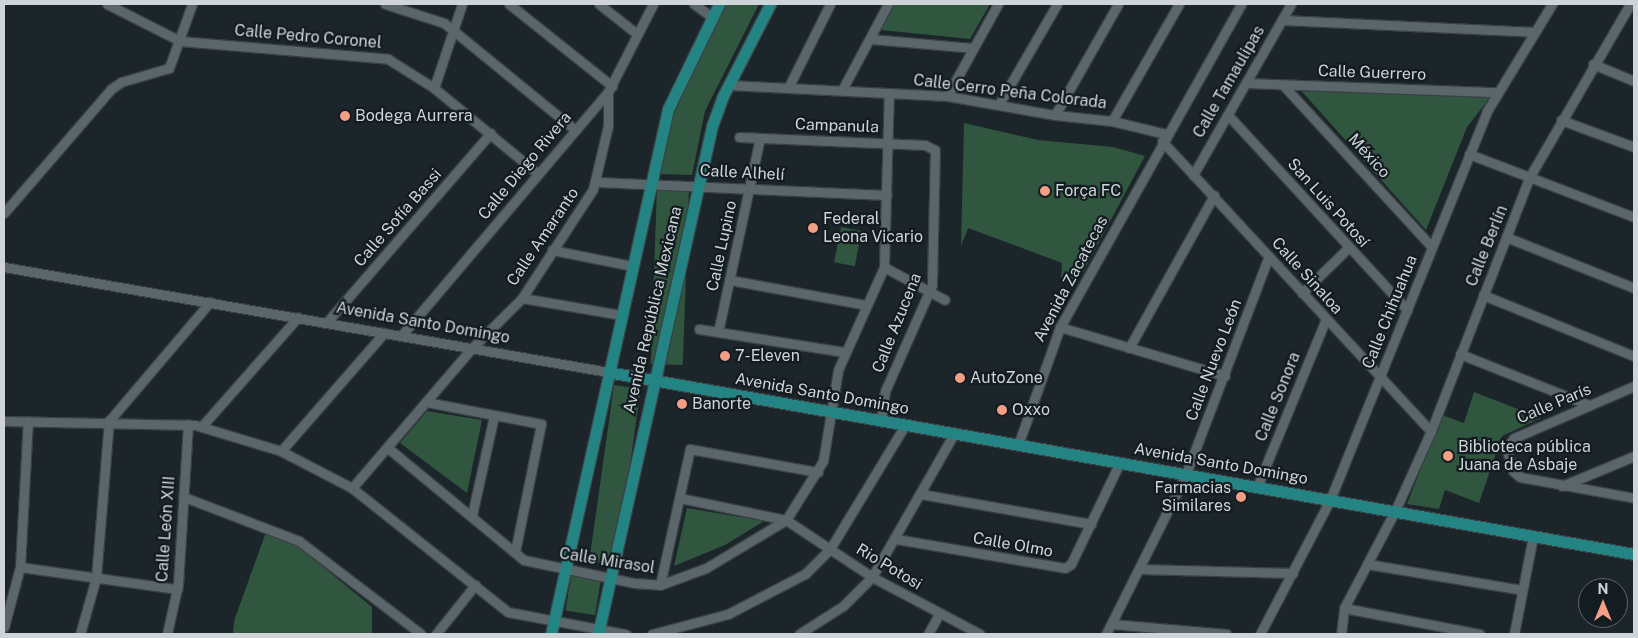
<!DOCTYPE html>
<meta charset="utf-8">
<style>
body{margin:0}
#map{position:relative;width:1638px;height:638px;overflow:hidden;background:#1c2529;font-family:"Public Sans",sans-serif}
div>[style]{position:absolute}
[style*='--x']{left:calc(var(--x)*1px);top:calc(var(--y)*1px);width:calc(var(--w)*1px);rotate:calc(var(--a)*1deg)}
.green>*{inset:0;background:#315640;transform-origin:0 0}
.roads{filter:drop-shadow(1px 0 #3a4145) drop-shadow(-1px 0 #3a4145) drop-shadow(0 1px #3a4145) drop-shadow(0 -1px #3a4145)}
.minor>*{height:9px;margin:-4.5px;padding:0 4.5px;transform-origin:4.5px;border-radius:4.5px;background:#5b666b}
.major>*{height:11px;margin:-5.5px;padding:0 5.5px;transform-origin:5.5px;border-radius:5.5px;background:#248383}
.dots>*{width:14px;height:14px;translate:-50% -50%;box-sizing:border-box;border:2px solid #131c20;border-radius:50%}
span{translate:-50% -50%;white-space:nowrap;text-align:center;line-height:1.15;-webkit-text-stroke:4.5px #131c20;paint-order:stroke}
.street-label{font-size:16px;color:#ced4d7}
.poi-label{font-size:16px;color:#ced4d7}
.left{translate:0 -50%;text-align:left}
.right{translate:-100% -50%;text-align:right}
.frame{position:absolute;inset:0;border:5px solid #ced4d7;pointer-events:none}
.north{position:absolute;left:1578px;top:578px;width:50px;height:50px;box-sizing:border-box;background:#131c20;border:1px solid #5e6669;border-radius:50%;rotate:0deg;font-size:14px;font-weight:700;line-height:20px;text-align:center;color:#ced4d7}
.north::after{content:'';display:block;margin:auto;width:18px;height:22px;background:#f49e86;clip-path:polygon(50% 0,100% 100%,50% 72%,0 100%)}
</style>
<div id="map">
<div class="green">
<i style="clip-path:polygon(724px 4px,759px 4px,705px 111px,692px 175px,659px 174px,676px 97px)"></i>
<i style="clip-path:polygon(894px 4px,990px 4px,970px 39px,881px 30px)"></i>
<i style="clip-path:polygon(1297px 86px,1492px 95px,1467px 127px,1426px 230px)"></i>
<i style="clip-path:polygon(964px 123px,1038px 140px,1113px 147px,1145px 156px,1083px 272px,1078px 270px,1071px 282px,1061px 278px,1062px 263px,968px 228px,961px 246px)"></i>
<i style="left:657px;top:187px;width:32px;height:177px;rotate:2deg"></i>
<i style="left:841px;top:227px;width:21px;height:36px;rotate:11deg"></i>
<i style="left:614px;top:385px;width:27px;height:178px;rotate:8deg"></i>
<i style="clip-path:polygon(1474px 392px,1541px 418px,1502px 436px,1479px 503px,1445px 490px,1439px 509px,1407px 504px,1442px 415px,1464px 423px)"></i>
<i style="clip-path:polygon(427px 411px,482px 420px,467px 493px,400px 443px)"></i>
<i style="clip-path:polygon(687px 508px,764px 521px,725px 545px,674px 566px)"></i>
<i style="clip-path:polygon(266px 532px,288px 538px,372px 607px,372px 634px,233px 634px,234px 621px)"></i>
<i style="left:571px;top:576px;width:30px;height:35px;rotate:9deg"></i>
</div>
<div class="roads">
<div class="minor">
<i style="--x:107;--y:4;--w:82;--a:26.9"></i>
<i style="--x:180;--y:41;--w:209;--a:4.9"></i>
<i style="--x:388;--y:59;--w:54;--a:32.2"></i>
<i style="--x:434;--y:88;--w:134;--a:39.5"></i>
<i style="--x:385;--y:4;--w:62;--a:17.9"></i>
<i style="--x:444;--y:23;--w:169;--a:39.2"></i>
<i style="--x:509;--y:4;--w:132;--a:38.5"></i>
<i style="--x:599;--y:4;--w:48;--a:38.3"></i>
<i style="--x:694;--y:4;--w:22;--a:36"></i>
<i style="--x:1282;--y:20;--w:253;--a:2.7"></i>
<i style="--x:870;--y:39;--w:103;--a:5"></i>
<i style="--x:1593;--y:64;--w:44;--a:22.5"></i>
<i style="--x:1246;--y:83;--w:251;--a:2.1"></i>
<i style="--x:729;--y:85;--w:218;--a:2.9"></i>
<i style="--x:947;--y:96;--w:110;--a:10"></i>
<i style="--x:1055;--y:115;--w:57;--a:6"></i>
<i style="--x:1112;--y:121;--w:56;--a:13.5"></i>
<i style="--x:1283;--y:85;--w:220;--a:47.4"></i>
<i style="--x:434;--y:88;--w:89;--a:-71.6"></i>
<i style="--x:788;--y:88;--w:94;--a:-63.4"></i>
<i style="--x:842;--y:90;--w:98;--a:-61.9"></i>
<i style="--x:947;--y:96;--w:105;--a:-61"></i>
<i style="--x:999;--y:104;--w:116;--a:-59.9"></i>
<i style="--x:1055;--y:115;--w:128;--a:-60.4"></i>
<i style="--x:1228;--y:115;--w:265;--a:47.4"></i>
<i style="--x:1561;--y:120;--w:78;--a:20.3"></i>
<i style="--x:1112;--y:121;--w:135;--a:-60.2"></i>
<i style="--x:739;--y:137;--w:186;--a:2.5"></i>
<i style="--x:925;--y:145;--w:11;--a:27"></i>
<i style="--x:935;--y:150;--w:135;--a:91.3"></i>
<i style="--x:932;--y:285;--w:116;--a:113.9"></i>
<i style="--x:885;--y:391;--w:29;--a:98"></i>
<i style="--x:1162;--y:141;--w:396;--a:47.2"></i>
<i style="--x:1469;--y:154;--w:177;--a:20.9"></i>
<i style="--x:1193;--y:175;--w:197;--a:-60.2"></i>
<i style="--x:597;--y:182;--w:290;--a:2.6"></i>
<i style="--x:4;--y:213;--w:164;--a:-49.2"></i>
<i style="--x:111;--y:89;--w:12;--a:-35"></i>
<i style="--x:121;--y:82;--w:50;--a:-16.3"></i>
<i style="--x:169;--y:68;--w:68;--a:-70.2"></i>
<i style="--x:1506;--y:237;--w:138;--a:21.7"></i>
<i style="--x:552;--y:250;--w:82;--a:11.3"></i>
<i style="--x:4;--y:267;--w:613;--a:9.86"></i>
<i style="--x:884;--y:267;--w:69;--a:28.4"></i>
<i style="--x:730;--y:280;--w:138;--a:10.4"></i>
<i style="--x:1302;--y:293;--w:64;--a:-44.4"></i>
<i style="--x:1483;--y:295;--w:163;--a:22"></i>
<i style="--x:522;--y:298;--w:100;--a:9.7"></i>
<i style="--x:327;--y:322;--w:250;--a:-49.1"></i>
<i style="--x:1060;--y:327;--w:172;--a:16.5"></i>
<i style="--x:699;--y:329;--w:147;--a:9"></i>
<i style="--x:718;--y:332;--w:198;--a:-77.8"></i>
<i style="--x:401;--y:336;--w:320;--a:-49.7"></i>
<i style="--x:608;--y:92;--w:99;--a:-62.9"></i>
<i style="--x:1129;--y:348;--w:175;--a:-60.9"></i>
<i style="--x:1460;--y:354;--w:139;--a:21.6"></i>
<i style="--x:1634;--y:386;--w:131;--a:156.6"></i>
<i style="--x:1514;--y:438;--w:13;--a:129"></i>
<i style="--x:1506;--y:448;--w:24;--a:73"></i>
<i style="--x:1513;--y:471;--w:9;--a:41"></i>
<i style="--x:1520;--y:477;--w:116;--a:10.4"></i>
<i style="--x:426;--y:402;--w:117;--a:10.8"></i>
<i style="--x:541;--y:424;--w:131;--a:101.5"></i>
<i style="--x:4;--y:421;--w:191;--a:1.2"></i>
<i style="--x:195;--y:425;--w:90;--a:16.8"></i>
<i style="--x:281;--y:451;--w:80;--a:27.5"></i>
<i style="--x:352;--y:488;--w:199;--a:38.5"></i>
<i style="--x:508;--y:612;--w:120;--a:10.6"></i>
<i style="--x:202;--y:426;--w:145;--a:-48.6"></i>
<i style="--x:1018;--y:445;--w:125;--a:-70.4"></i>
<i style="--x:1060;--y:327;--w:370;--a:-60.7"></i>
<i style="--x:388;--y:448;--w:176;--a:39.5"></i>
<i style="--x:524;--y:560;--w:112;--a:11.8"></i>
<i style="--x:634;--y:583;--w:26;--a:4"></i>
<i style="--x:660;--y:585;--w:49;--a:-20.3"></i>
<i style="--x:706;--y:568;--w:93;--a:-31"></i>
<i style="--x:786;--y:520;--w:70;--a:-57.9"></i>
<i style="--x:823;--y:461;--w:92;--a:-80.6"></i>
<i style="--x:838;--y:370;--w:113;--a:-65.9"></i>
<i style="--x:884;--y:267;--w:174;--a:-88.4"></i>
<i style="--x:281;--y:451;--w:157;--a:-48.9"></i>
<i style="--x:1562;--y:486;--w:78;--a:-22.6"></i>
<i style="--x:1257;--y:487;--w:182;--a:-67.7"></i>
<i style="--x:352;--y:488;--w:183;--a:-49.4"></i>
<i style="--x:471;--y:349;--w:72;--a:-45"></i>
<i style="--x:522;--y:298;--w:130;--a:-56.9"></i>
<i style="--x:593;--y:189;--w:65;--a:-76.6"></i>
<i style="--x:608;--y:126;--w:34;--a:-90"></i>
<i style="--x:921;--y:494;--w:173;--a:10"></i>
<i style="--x:184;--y:497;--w:123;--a:20.9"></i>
<i style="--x:299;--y:541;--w:153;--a:37.3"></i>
<i style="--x:680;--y:498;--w:108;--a:11.7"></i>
<i style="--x:786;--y:520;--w:103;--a:33.5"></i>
<i style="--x:872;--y:577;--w:122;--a:27.8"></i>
<i style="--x:472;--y:515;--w:101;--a:-77.5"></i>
<i style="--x:896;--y:539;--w:171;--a:9.7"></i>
<i style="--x:1065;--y:568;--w:7;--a:-34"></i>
<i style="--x:1071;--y:564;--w:113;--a:-64.3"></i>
<i style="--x:1367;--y:564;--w:157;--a:9.5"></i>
<i style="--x:20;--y:567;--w:159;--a:8"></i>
<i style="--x:1139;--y:569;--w:154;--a:1.5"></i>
<i style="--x:660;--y:585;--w:139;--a:-77.6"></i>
<i style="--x:690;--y:449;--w:130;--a:10.2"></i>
<i style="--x:1344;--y:608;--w:138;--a:10.8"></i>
<i style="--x:1112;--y:624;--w:115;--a:5"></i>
<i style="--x:4;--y:627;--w:62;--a:-75.1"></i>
<i style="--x:20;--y:567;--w:146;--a:-86.9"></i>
<i style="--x:80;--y:634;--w:58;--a:-74.1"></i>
<i style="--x:96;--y:578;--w:158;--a:-85.3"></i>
<i style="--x:109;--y:421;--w:156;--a:-49.7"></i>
<i style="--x:167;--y:634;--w:51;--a:-77.6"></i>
<i style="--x:178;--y:584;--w:160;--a:-86.4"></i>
<i style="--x:436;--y:634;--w:63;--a:-51.5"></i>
<i style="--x:652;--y:634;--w:79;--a:-14.7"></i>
<i style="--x:728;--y:614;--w:87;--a:-27.5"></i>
<i style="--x:805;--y:574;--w:35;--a:-45"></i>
<i style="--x:830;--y:549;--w:145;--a:-58.8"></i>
<i style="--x:799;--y:634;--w:52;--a:-32.5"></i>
<i style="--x:843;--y:606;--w:41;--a:-45"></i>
<i style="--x:872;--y:577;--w:165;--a:-60.2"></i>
<i style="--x:928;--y:634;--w:23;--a:-61"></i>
<i style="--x:1106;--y:634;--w:179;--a:-63.4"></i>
<i style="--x:1186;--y:474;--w:233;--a:-69.2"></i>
<i style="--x:1260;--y:634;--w:151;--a:-62.4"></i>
<i style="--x:1330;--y:500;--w:419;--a:-68"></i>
<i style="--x:1487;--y:111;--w:125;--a:-58.7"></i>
<i style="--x:1341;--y:634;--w:26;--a:-83"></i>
<i style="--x:1344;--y:608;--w:110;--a:-62.3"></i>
<i style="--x:1395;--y:511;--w:88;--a:-65.8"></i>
<i style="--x:1431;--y:431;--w:274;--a:-68.8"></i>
<i style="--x:1530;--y:176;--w:199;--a:-59.8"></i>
<i style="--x:1514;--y:634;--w:100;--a:-79"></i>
</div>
<div class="major">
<i style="--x:608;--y:372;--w:1042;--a:10.06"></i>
<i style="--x:551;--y:634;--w:538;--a:-77.44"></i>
<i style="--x:668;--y:109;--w:117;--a:-64.1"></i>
<i style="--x:598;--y:634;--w:521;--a:-77.35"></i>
<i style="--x:712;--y:126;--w:30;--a:-70"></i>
<i style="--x:722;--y:98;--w:106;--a:-62.9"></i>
</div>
</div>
<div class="dots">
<i style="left:345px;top:116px;background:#f49e86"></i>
<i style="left:1045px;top:191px;background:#f49e86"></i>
<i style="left:813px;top:228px;background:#f49e86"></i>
<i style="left:725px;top:356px;background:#f49e86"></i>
<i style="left:960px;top:378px;background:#f49e86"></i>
<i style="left:682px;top:404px;background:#f49e86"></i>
<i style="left:1002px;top:410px;background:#f49e86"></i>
<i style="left:1448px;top:456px;background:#f49e86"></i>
<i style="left:1241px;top:497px;background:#f49e86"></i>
</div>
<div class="street-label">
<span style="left:308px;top:37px;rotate:5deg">Calle Pedro Coronel</span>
<span style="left:1372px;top:73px;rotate:2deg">Calle Guerrero</span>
<span style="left:1229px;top:82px;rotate:-60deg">Calle Tamaulipas</span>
<span style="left:1010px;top:92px;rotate:7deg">Calle Cerro Peña Colorada</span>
<span style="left:837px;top:126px;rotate:2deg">Campanula</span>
<span style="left:1369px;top:156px;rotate:48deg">México</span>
<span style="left:525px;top:166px;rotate:-50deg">Calle Diego Rivera</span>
<span style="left:742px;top:173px;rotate:3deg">Calle Alhelí</span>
<span style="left:1328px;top:203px;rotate:48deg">San Luis Potosí</span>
<span style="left:398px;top:218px;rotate:-49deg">Calle Sofía Bassi</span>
<span style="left:543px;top:237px;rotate:-56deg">Calle Amaranto</span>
<span style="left:722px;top:246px;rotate:-78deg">Calle Lupino</span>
<span style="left:1487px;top:246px;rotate:-68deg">Calle Berlín</span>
<span style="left:1307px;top:276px;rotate:48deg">Calle Sinaloa</span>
<span style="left:1071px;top:279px;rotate:-62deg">Avenida Zacatecas</span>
<span style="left:653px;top:310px;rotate:-77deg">Avenida República Mexicana</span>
<span style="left:1390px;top:312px;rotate:-68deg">Calle Chihuahua</span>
<span style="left:423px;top:323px;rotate:10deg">Avenida Santo Domingo</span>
<span style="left:897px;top:323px;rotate:-68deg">Calle Azucena</span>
<span style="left:1214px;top:360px;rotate:-69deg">Calle Nuevo León</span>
<span style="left:822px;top:394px;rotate:10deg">Avenida Santo Domingo</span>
<span style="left:1278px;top:397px;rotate:-68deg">Calle Sonora</span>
<span style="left:1554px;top:404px;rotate:-23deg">Calle París</span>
<span style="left:1221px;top:464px;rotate:10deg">Avenida Santo Domingo</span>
<span style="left:166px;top:529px;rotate:-86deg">Calle León XIII</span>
<span style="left:1013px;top:545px;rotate:10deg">Calle Olmo</span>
<span style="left:607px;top:561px;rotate:9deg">Calle Mirasol</span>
<span style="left:889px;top:567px;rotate:31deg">Rio Potosi</span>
</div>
<div class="poi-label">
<span class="left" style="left:355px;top:116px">Bodega Aurrera</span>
<span class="left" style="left:1055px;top:191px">Força FC</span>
<span class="left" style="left:823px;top:228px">Federal<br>Leona Vicario</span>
<span class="left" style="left:735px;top:356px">7-Eleven</span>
<span class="left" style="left:970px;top:378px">AutoZone</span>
<span class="left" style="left:692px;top:404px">Banorte</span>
<span class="left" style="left:1012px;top:410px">Oxxo</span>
<span class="left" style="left:1458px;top:456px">Biblioteca pública<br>Juana de Asbaje</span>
<span class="right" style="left:1231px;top:497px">Farmacias<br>Similares</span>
</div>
<div class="frame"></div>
<div class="north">N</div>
</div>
